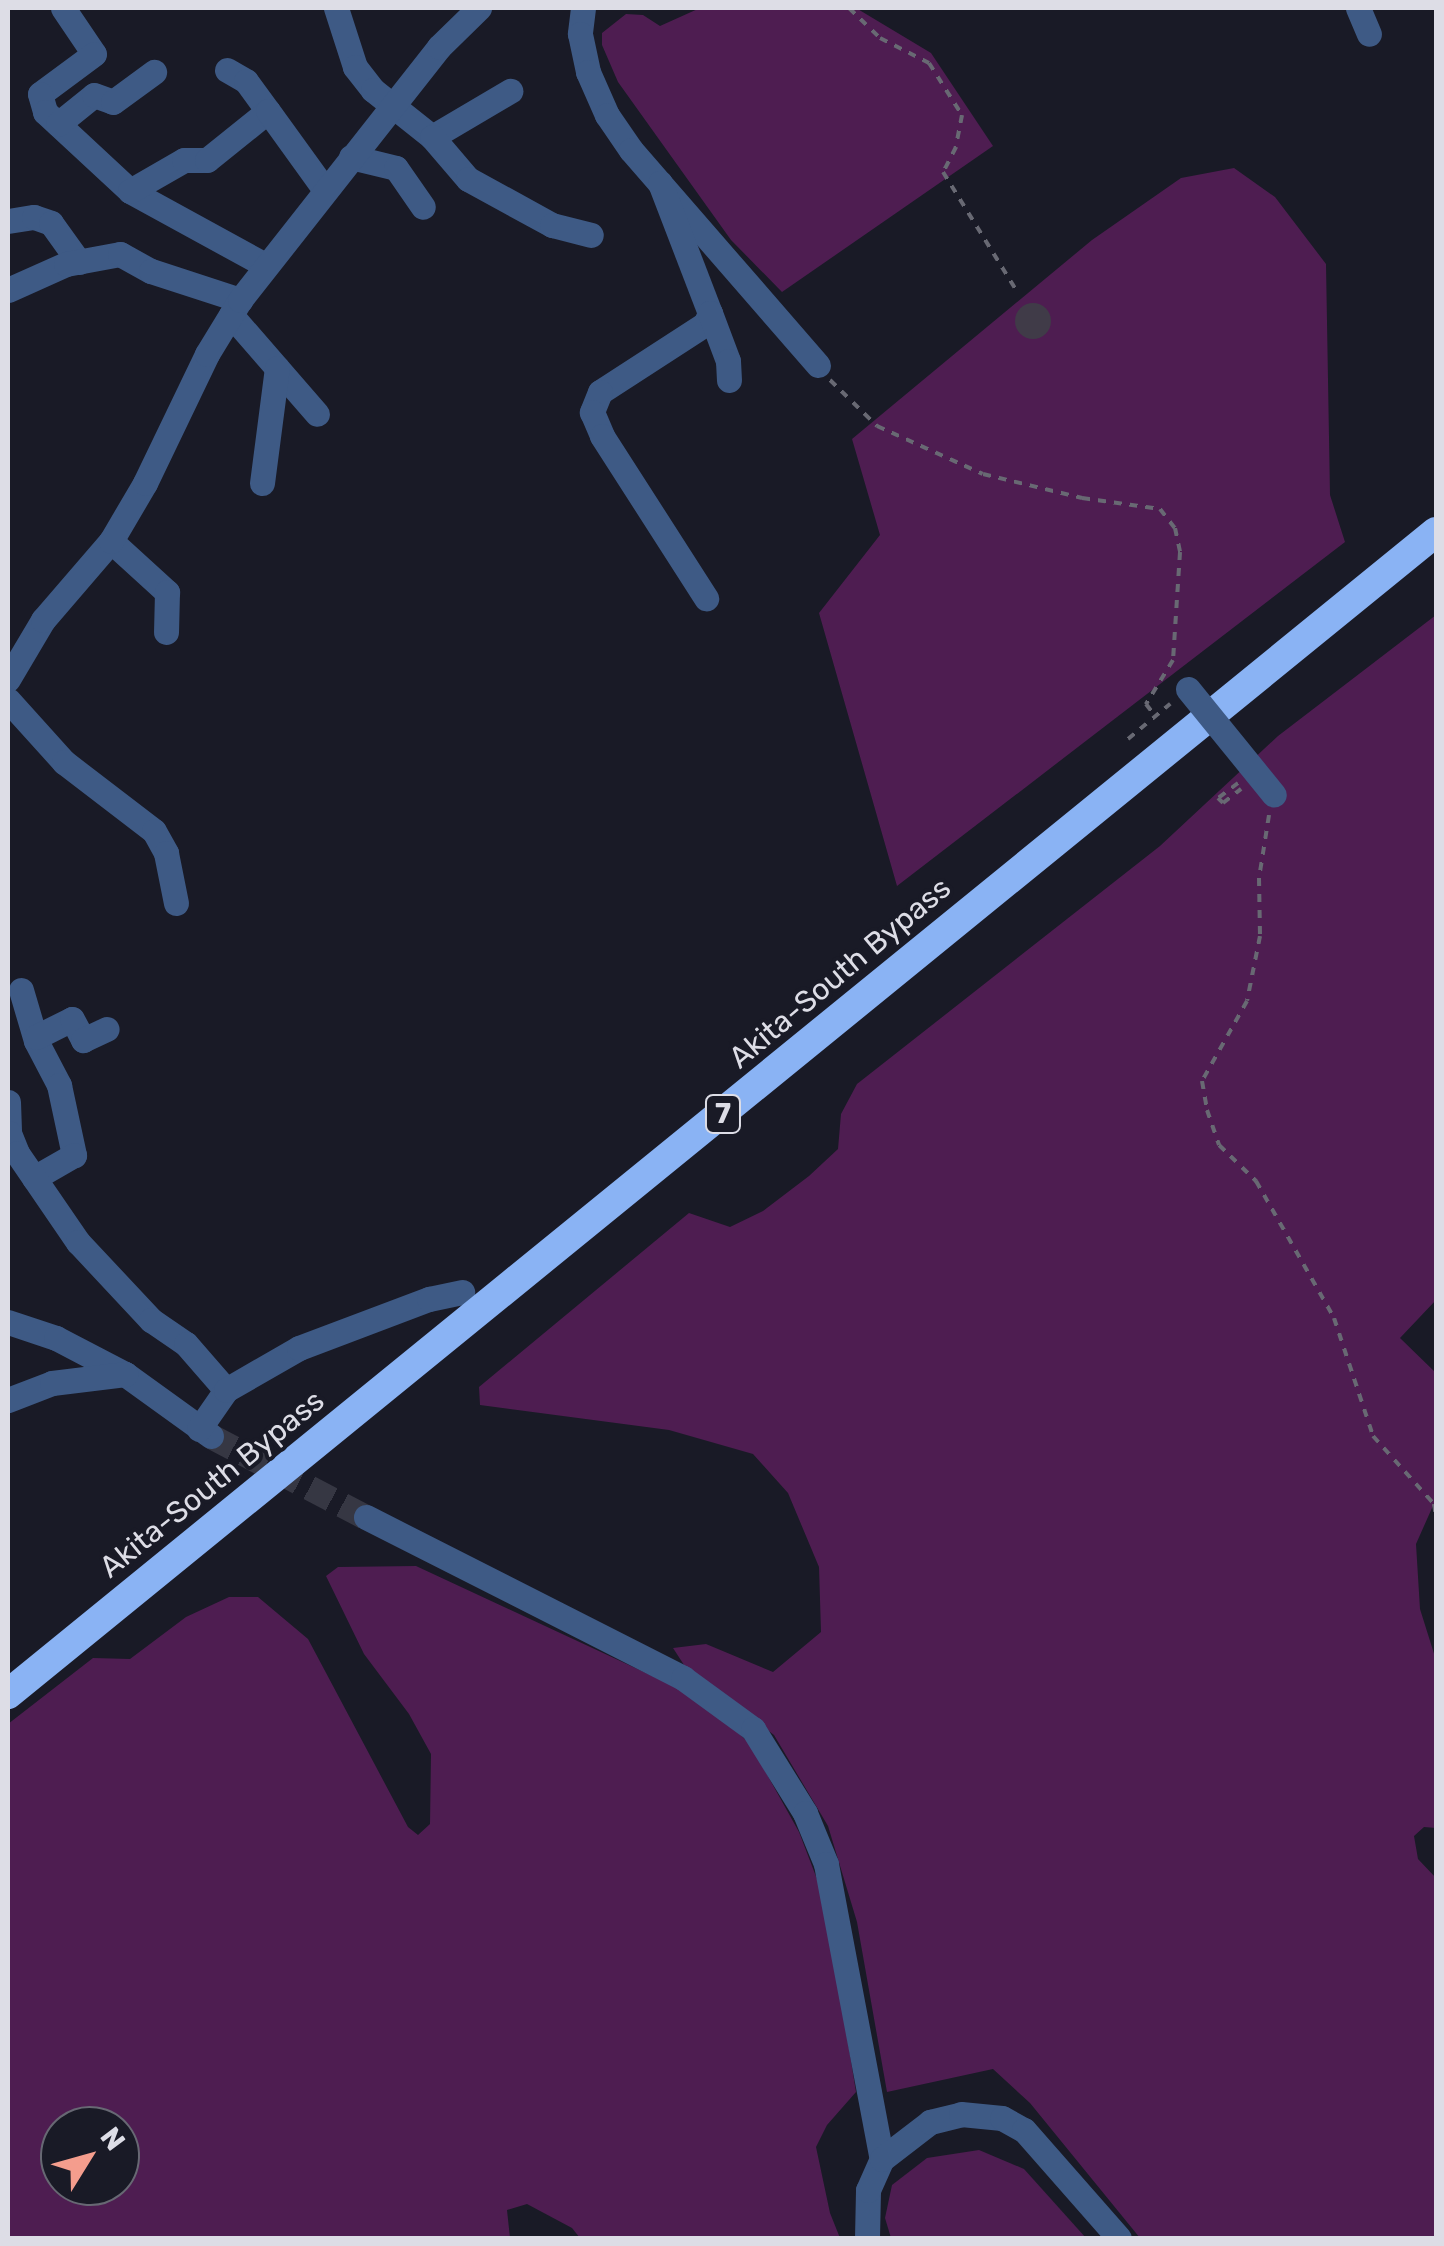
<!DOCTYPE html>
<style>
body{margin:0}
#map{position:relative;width:1444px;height:2246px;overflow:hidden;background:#191a26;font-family:Rubik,sans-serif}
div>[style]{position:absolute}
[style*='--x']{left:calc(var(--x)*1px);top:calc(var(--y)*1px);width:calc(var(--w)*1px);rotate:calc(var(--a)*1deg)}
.green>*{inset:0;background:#4e1d51}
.building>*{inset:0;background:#403b48}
.round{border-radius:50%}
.minor-tunnel>*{height:25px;margin-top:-12.5px;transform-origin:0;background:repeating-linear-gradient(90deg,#363743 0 25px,transparent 0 37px)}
.path>*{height:4px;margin-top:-2px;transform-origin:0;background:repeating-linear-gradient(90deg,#686973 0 8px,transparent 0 16px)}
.minor>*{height:25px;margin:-12.5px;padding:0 12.5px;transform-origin:12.5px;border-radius:12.5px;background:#3e5a85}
.highway>*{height:30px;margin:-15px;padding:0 15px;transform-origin:15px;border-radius:15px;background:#8ab3f4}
.minor-bridge>*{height:25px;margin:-12.5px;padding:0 12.5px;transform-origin:12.5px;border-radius:12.5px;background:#3e5a85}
span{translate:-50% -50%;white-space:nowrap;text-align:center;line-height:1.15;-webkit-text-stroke:8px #191a26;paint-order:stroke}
.shield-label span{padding:2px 8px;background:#191a26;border:2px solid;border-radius:8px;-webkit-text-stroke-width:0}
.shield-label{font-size:28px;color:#dddde6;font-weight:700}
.street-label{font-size:30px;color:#dddde6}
.frame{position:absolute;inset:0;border:10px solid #dddde6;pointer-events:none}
.north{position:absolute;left:40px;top:2106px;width:100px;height:100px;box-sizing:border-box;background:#191a26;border:2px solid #676873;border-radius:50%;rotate:53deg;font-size:28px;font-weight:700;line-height:40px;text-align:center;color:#dddde6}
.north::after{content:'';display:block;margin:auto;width:35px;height:45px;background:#f49d8d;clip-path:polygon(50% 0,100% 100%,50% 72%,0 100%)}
</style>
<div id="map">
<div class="green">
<i style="clip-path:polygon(700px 8px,856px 8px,931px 53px,993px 146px,782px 292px,731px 240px,618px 82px,602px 45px,602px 33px,626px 14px,643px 15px,660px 26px)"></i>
<i style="clip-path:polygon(1234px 168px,1275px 197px,1326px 264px,1330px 495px,1345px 542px,897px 886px,819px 613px,880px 535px,852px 439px,1092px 240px,1181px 178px)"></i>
<i style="clip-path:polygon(1436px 615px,1436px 1300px,1400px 1338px,1436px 1373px,1436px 1499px,1416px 1544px,1420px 1609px,1436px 1660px,1436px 1828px,1424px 1827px,1414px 1836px,1418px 1859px,1436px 1878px,1436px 2238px,1140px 2238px,1030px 2103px,993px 2069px,887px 2092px,857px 1922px,828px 1826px,774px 1735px,686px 1668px,673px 1648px,706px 1644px,773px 1672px,821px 1632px,819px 1567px,788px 1493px,753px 1454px,669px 1430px,480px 1405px,479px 1387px,689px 1213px,730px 1227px,763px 1211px,809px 1176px,838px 1149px,841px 1114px,857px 1084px,1160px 846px,1278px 736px)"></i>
<i style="clip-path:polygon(evenodd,416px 1566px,702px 1699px,750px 1744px,799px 1832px,825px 1900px,856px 2092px,827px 2125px,816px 2147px,830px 2213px,840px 2238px,580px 2238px,572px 2228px,527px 2204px,507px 2210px,510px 2238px,8px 2238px,8px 1724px,93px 1658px,130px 1659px,186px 1617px,229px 1597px,258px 1597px,308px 1639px,408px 1827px,418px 1835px,430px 1824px,431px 1754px,409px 1714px,364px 1654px,326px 1576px,338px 1567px,416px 1566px,60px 2126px,120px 2126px,120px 2186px,60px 2186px,60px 2126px)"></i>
<i style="clip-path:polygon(979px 2150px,1024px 2169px,1086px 2238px,891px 2238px,885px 2218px,892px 2185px,927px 2158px)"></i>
</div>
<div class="building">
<i class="round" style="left:1015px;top:303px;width:36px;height:36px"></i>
</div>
<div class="minor-tunnel">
<i style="--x:211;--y:1436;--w:175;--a:27.6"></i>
</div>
<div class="path">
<i style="--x:849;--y:8;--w:43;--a:44.1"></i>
<i style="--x:880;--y:38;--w:55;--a:27"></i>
<i style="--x:929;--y:63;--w:62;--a:57.6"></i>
<i style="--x:962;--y:115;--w:33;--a:101"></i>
<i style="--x:956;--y:147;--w:28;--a:117"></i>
<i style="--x:943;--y:172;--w:137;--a:58.2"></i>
<i style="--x:830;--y:380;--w:66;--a:44.4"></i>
<i style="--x:877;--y:426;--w:116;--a:24.4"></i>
<i style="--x:983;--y:474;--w:102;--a:13.6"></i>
<i style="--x:1082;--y:498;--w:79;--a:8"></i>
<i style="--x:1160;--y:509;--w:24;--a:52"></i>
<i style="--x:1175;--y:528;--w:25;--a:78"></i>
<i style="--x:1180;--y:552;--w:108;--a:93.7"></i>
<i style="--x:1173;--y:660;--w:52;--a:121.5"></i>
<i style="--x:1146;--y:704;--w:15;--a:53"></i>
<i style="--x:1128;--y:739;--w:55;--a:-39.8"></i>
<i style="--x:1238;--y:783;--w:25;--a:143"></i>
<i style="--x:1218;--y:798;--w:7;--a:45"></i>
<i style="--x:1223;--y:803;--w:23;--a:-38"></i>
<i style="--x:1269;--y:815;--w:64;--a:99"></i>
<i style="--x:1259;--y:878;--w:58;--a:89"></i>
<i style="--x:1260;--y:936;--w:66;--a:101.3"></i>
<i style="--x:1247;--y:1001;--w:92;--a:119.4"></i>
<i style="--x:1202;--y:1081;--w:29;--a:80"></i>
<i style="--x:1207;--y:1110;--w:37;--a:71"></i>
<i style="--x:1219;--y:1145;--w:52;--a:44.2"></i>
<i style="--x:1256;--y:1181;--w:158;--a:60.3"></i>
<i style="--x:1334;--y:1318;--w:124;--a:71.7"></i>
<i style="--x:1373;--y:1436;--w:91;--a:48.1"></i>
<i style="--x:1434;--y:1504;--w:13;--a:81"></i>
</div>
<div class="minor">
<i style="--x:63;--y:8;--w:55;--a:56"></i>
<i style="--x:94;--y:54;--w:67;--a:143.5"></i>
<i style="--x:40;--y:94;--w:19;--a:74"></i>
<i style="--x:45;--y:112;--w:116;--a:42.9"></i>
<i style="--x:336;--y:8;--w:62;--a:72.1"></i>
<i style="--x:355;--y:67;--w:29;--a:52"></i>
<i style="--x:373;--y:90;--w:75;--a:38.5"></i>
<i style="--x:432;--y:137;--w:91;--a:-30.5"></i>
<i style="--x:583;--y:8;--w:26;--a:97"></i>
<i style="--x:580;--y:34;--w:39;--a:78"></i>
<i style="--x:588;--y:72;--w:47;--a:66.2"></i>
<i style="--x:607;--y:115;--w:42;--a:55.6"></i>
<i style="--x:631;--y:150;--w:285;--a:49"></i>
<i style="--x:1358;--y:8;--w:28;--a:67"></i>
<i style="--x:227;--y:70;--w:22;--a:30"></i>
<i style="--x:246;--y:81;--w:37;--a:54"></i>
<i style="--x:58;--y:124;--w:46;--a:-38.9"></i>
<i style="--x:94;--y:95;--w:20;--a:20"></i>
<i style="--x:113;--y:102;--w:51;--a:-36.2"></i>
<i style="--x:432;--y:137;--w:55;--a:49.4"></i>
<i style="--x:468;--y:179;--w:96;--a:28.7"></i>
<i style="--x:552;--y:225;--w:40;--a:14.4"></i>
<i style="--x:351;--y:157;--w:46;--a:13.7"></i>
<i style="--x:396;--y:168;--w:47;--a:55.3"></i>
<i style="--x:660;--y:183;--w:139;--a:69"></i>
<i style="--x:710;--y:313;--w:12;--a:114"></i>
<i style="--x:705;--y:324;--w:125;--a:147.1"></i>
<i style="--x:600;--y:392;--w:22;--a:112"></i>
<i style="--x:592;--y:412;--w:26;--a:67"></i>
<i style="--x:602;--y:436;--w:193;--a:57.3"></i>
<i style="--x:8;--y:221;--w:26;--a:-9"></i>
<i style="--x:34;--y:217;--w:18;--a:19"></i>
<i style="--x:51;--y:223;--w:48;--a:54.3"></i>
<i style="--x:265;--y:265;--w:154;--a:-151.3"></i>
<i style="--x:130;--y:191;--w:62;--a:-29.9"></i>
<i style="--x:184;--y:160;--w:23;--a:0"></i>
<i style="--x:207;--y:160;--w:78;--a:-38.8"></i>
<i style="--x:268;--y:111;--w:97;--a:54.2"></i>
<i style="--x:8;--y:290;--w:64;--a:-24.1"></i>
<i style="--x:66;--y:264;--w:55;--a:-10.5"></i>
<i style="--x:120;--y:254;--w:35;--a:29"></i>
<i style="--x:151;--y:271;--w:94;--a:18"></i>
<i style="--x:710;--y:313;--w:51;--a:69.4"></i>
<i style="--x:728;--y:361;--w:19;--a:87"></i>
<i style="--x:231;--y:315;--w:131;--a:49"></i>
<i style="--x:262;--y:483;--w:116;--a:-82.6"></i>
<i style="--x:111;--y:541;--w:76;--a:42.3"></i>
<i style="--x:167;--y:592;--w:40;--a:91.4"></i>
<i style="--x:8;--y:679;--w:69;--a:-59.3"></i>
<i style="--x:43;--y:620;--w:104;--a:-49.3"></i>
<i style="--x:111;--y:541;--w:67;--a:-59.6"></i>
<i style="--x:145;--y:483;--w:143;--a:-64.3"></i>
<i style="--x:207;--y:354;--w:63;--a:-58.6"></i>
<i style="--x:240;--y:300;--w:322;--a:-51.8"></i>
<i style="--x:439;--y:47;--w:56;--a:-44.3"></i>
<i style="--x:8;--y:700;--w:84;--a:47.9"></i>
<i style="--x:64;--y:762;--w:113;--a:37.5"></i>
<i style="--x:154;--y:831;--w:25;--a:61"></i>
<i style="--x:166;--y:853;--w:51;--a:78.7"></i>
<i style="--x:21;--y:990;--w:53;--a:73.6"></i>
<i style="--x:36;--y:1041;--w:50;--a:62.4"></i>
<i style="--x:59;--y:1085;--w:72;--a:77.9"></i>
<i style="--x:74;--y:1155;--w:46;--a:150.1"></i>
<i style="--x:36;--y:1037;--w:40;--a:-26.6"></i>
<i style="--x:72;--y:1019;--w:24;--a:62"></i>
<i style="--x:83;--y:1040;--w:26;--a:-25"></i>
<i style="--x:8;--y:1102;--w:31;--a:88"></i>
<i style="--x:9;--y:1133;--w:22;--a:68"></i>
<i style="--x:17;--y:1153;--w:108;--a:55.6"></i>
<i style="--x:78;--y:1242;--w:107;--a:46.9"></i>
<i style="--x:151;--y:1320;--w:42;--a:34.4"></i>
<i style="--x:186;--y:1344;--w:61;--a:49"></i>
<i style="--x:8;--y:1322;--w:51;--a:18.4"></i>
<i style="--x:56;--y:1338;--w:78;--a:27.6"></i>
<i style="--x:125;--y:1374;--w:106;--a:35.8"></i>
<i style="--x:8;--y:1400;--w:47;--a:-21.1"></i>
<i style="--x:52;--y:1383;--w:74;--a:-7"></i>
<i style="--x:199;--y:1429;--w:47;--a:-55.3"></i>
<i style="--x:226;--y:1390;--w:84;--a:-29.9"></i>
<i style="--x:299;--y:1348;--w:139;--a:-20.7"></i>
<i style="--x:429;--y:1299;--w:34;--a:-12"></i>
<i style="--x:366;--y:1517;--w:356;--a:26.9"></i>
<i style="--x:683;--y:1678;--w:87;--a:36.1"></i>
<i style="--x:753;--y:1729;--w:99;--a:58.2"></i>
<i style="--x:805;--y:1813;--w:55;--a:67.6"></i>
<i style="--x:826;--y:1864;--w:300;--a:79.3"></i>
<i style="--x:867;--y:2238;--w:48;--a:-88.8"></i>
<i style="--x:868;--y:2190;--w:34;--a:-66"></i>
<i style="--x:882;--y:2159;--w:61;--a:-37.6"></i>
<i style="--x:930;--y:2122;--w:32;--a:-14"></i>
<i style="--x:961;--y:2114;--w:41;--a:5.6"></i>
<i style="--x:1002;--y:2118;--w:25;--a:29"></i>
<i style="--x:1024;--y:2130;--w:144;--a:48.7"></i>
</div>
<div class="highway">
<i style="--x:8;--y:1694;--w:1841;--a:-39.14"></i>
</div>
<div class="minor-bridge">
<i style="--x:1188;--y:689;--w:136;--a:50.9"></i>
</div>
<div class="shield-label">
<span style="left:723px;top:1114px">7</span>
</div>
<div class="street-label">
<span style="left:840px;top:973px;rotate:-40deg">Akita-South Bypass</span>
<span style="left:212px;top:1484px;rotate:-39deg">Akita-South Bypass</span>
</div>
<div class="frame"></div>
<div class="north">N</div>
</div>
